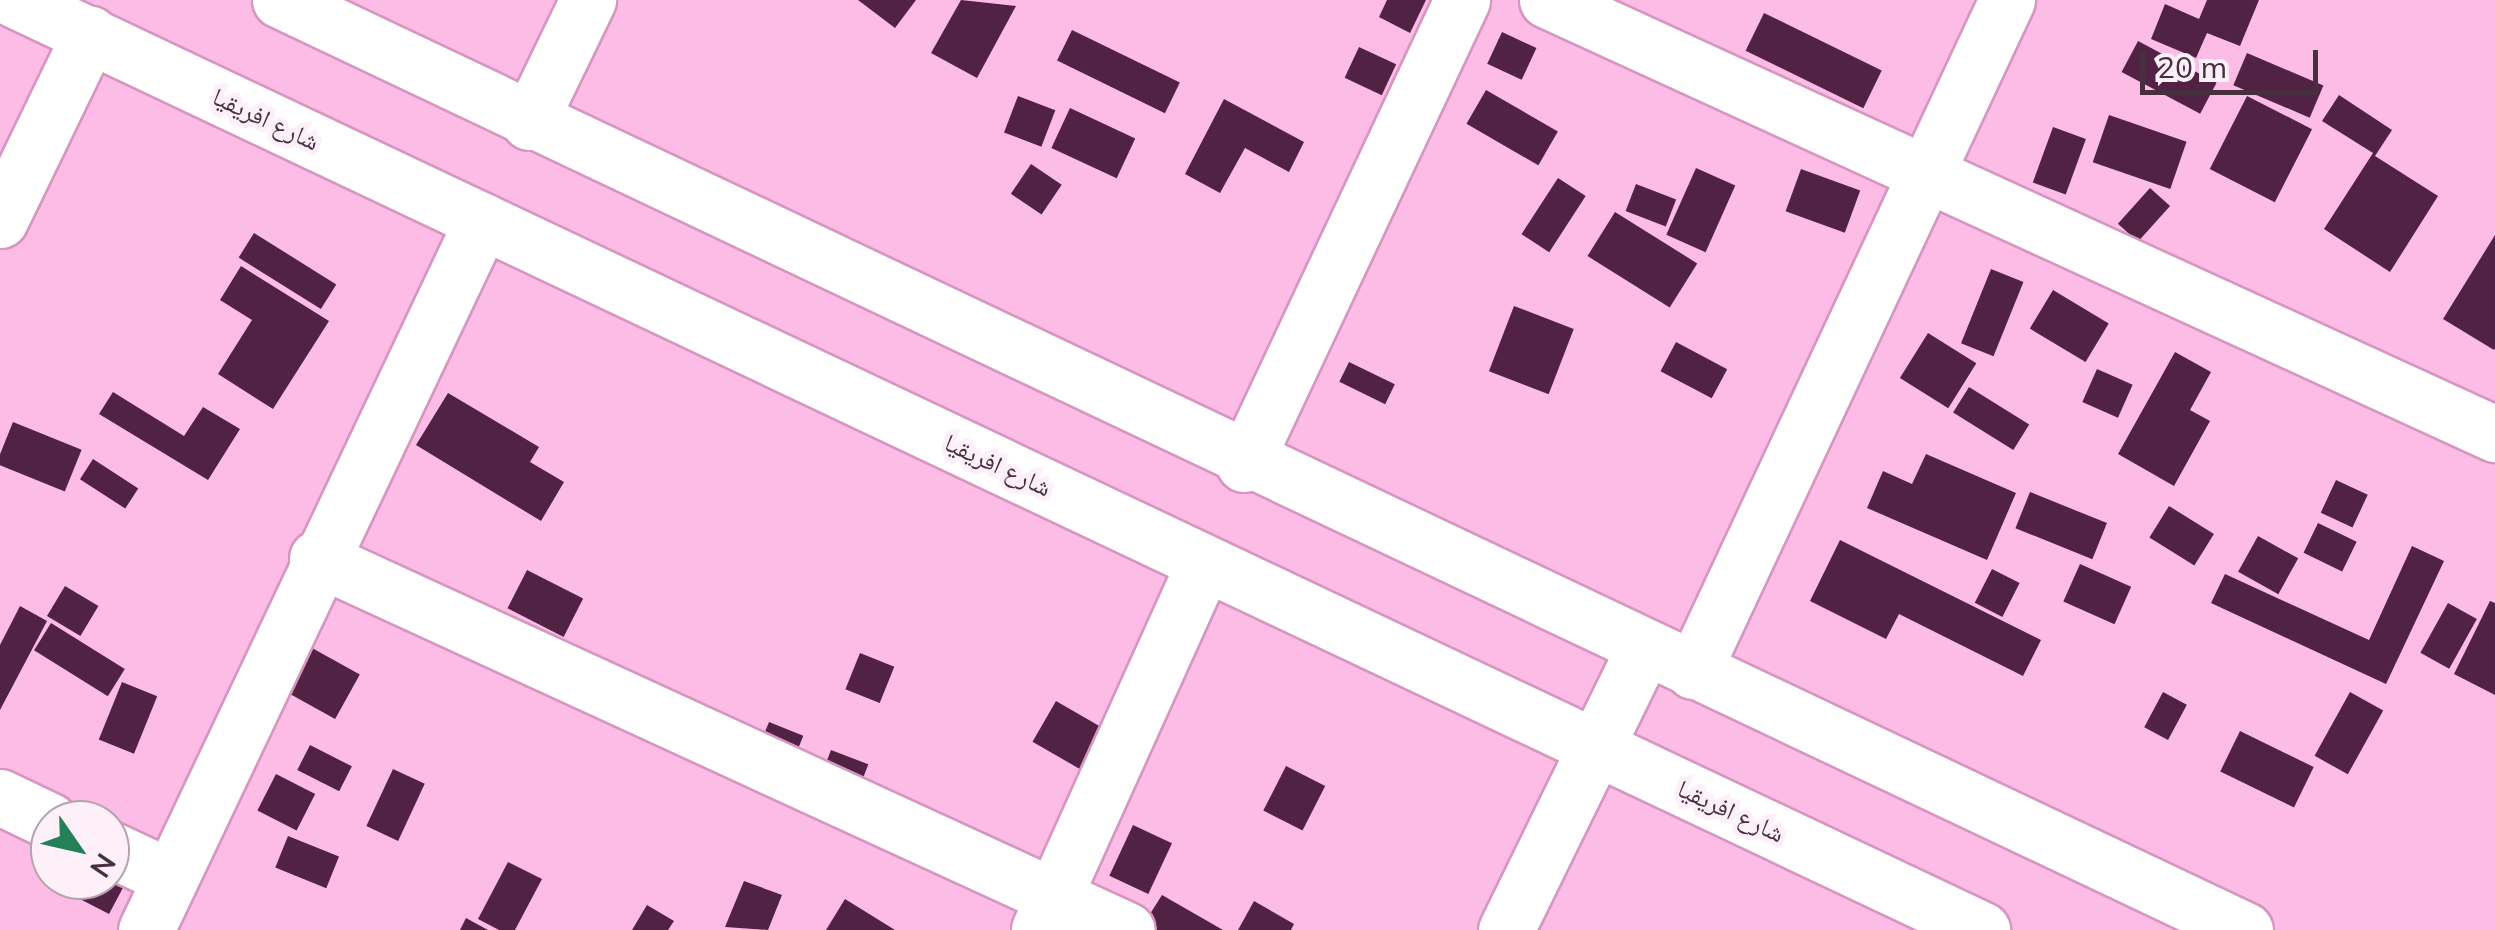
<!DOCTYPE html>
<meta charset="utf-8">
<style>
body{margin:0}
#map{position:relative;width:2495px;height:930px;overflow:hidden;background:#fdbce6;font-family:Mulish,"Noto Naskh Arabic",sans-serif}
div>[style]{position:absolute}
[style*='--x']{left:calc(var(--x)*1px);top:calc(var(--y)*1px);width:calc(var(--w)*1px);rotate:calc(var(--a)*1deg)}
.building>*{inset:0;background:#512243;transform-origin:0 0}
.roads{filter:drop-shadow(2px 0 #d596bf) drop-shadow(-2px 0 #d596bf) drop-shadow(0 2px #d596bf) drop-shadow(0 -2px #d596bf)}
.minor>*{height:55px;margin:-27.5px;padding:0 27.5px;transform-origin:27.5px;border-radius:27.5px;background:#fff}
span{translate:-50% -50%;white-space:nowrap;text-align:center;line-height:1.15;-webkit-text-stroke:10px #fdf0f8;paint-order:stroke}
.street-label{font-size:25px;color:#482f3f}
.north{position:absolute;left:30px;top:800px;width:100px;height:100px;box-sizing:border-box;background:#fdf0f8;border:2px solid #b5a3ae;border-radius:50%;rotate:124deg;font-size:28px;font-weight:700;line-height:40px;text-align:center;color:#482f3f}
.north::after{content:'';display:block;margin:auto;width:35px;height:45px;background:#228159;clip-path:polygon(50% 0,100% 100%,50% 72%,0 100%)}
.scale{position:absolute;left:2140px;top:50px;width:178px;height:45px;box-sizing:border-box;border:5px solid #482f3f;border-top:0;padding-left:12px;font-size:30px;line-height:35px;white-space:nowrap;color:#482f3f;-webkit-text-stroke:8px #fdf0f8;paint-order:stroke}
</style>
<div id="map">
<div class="building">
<i style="clip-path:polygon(858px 0,916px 0,895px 28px)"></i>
<i style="clip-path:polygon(961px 0,1016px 6px,977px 78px,931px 53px)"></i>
<i style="clip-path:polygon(1387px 0,1426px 0,1410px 33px,1379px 17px)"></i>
<i style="clip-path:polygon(2207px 0,2259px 0,2240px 46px,2207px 33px,2196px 58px,2151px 39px,2165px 4px,2199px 19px)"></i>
<i style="left:1764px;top:13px;width:131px;height:42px;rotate:26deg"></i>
<i style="left:1072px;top:30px;width:120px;height:34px;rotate:26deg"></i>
<i style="left:1502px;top:32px;width:38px;height:35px;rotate:25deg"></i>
<i style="left:2138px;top:41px;width:89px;height:35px;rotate:28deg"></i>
<i style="left:1359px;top:47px;width:41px;height:34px;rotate:25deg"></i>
<i style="left:2247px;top:53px;width:83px;height:35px;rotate:23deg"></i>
<i style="left:1486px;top:90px;width:83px;height:39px;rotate:30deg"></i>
<i style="clip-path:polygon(2339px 95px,2392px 130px,2375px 156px,2438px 196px,2390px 272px,2324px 229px,2373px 153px,2322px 121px)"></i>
<i style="left:1018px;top:96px;width:40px;height:39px;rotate:21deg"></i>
<i style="left:2247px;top:96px;width:73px;height:82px;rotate:27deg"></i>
<i style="clip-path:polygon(1224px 99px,1304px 142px,1289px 172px,1245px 148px,1220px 193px,1185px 174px)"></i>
<i style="left:1070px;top:108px;width:72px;height:44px;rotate:25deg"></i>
<i style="left:2109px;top:115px;width:82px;height:50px;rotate:19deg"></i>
<i style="left:2053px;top:127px;width:35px;height:59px;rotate:20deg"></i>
<i style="left:1031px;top:164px;width:37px;height:36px;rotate:34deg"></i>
<i style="left:1696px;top:168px;width:43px;height:73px;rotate:24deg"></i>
<i style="left:1801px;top:169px;width:63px;height:45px;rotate:20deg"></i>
<i style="left:1558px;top:178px;width:33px;height:67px;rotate:33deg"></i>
<i style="left:1636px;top:184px;width:43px;height:29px;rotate:21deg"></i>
<i style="left:2150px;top:188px;width:27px;height:48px;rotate:42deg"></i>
<i style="left:1615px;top:212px;width:97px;height:52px;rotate:32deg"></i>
<i style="left:254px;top:233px;width:97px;height:29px;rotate:32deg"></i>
<i style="clip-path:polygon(2495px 235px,2495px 348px,2494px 350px,2443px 319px)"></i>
<i style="clip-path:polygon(241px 266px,329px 321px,273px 409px,218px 374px,252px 320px,220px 300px)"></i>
<i style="left:1991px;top:269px;width:35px;height:80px;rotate:22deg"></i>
<i style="left:2053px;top:290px;width:65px;height:45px;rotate:31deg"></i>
<i style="left:1514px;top:306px;width:64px;height:70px;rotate:21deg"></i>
<i style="left:1928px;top:333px;width:57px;height:53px;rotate:32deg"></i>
<i style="left:1676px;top:342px;width:58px;height:33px;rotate:28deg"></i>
<i style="clip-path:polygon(2175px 352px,2211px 372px,2190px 410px,2210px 421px,2174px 486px,2118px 454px)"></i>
<i style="left:1349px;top:362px;width:51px;height:22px;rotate:26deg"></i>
<i style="left:2097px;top:369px;width:39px;height:36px;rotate:24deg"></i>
<i style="left:1969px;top:387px;width:71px;height:30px;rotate:32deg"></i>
<i style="clip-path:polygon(113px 392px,184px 436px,203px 407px,240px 429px,208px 480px,99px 414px)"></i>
<i style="clip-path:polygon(448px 393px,539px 447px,530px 462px,564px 482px,541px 521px,416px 445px)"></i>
<i style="left:13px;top:422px;width:74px;height:45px;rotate:22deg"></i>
<i style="clip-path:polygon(1926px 454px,2016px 493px,1987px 560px,1867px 508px,1883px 471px,1912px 484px)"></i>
<i style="left:93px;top:459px;width:54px;height:24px;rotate:33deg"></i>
<i style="left:2336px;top:480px;width:35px;height:36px;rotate:25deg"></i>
<i style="left:2030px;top:492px;width:83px;height:39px;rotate:22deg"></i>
<i style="left:2169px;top:506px;width:53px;height:37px;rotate:32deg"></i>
<i style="left:2318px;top:523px;width:43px;height:33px;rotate:26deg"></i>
<i style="left:2258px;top:536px;width:46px;height:41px;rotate:29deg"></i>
<i style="clip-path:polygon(1840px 540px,2041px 640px,2023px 676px,1899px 614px,1886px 639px,1810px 601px)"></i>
<i style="clip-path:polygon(2412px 546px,2444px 561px,2386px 684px,2211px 603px,2225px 574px,2369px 640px)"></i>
<i style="left:2080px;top:564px;width:56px;height:41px;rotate:24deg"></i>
<i style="left:1992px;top:569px;width:31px;height:38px;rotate:27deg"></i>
<i style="left:527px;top:570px;width:63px;height:43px;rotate:27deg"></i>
<i style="left:65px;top:586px;width:39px;height:35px;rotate:31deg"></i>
<i style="clip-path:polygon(2490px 601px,2495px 603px,2495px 695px,2454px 674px)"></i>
<i style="left:2448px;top:603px;width:33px;height:57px;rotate:29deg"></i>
<i style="clip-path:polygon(20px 606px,47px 621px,0 710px,0 645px)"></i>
<i style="left:51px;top:623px;width:87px;height:32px;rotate:32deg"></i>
<i style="left:303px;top:643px;width:65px;height:51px;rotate:29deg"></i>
<i style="left:860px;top:653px;width:37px;height:39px;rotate:22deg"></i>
<i style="left:122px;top:682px;width:38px;height:62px;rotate:22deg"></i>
<i style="left:2163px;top:692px;width:27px;height:40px;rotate:28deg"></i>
<i style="left:2350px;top:692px;width:38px;height:73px;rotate:29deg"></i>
<i style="left:1056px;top:701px;width:64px;height:47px;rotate:30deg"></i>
<i style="left:769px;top:722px;width:37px;height:30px;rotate:22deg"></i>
<i style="left:2240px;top:731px;width:82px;height:45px;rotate:26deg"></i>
<i style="left:310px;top:745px;width:47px;height:28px;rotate:27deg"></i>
<i style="left:831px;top:750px;width:40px;height:46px;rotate:21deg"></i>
<i style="left:1286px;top:766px;width:44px;height:50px;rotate:27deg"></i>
<i style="left:393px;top:769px;width:35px;height:63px;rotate:25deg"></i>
<i style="left:276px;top:774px;width:44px;height:41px;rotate:27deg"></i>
<i style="left:1133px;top:825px;width:43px;height:56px;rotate:25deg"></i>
<i style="left:288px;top:836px;width:55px;height:34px;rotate:22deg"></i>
<i style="clip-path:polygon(508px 862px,542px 879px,515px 930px,499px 930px,478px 919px)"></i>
<i style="clip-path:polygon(110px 876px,125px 884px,109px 914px,49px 883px)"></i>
<i style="clip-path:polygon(744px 881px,782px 895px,768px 930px,725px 927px)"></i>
<i style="clip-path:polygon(1162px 895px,1223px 930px,1152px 930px,1143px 925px)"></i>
<i style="clip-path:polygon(845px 899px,895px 930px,826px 930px)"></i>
<i style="clip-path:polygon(1254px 901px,1294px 924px,1291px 930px,1238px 930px)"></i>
<i style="clip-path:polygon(647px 905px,674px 921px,668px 930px,632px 930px)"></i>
<i style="clip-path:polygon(466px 918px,488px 930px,460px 930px)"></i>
</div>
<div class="roads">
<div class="minor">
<i style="--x:15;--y:0;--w:2176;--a:25.3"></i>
<i style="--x:280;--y:0;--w:2174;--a:25.33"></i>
<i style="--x:1547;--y:0;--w:1043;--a:24.6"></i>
<i style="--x:529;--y:122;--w:136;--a:-64.2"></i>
<i style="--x:0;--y:220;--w:207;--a:-64.2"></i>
<i style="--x:1244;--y:464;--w:513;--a:-64.83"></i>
<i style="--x:317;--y:558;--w:891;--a:24.67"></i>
<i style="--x:1693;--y:671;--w:741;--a:-64.92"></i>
<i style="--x:0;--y:797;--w:55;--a:25.6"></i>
<i style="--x:110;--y:849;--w:66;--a:25"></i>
<i style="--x:1039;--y:929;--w:401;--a:-65.7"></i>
<i style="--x:146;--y:930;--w:785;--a:-64.64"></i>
<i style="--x:1506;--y:930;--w:314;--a:-63.9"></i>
</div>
</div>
<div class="street-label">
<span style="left:266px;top:119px;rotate:25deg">شارع افريقيا</span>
<span style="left:998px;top:465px;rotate:25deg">شارع افريقيا</span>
<span style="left:1731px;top:811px;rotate:25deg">شارع افريقيا</span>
</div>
<div class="north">N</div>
<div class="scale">20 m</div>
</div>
